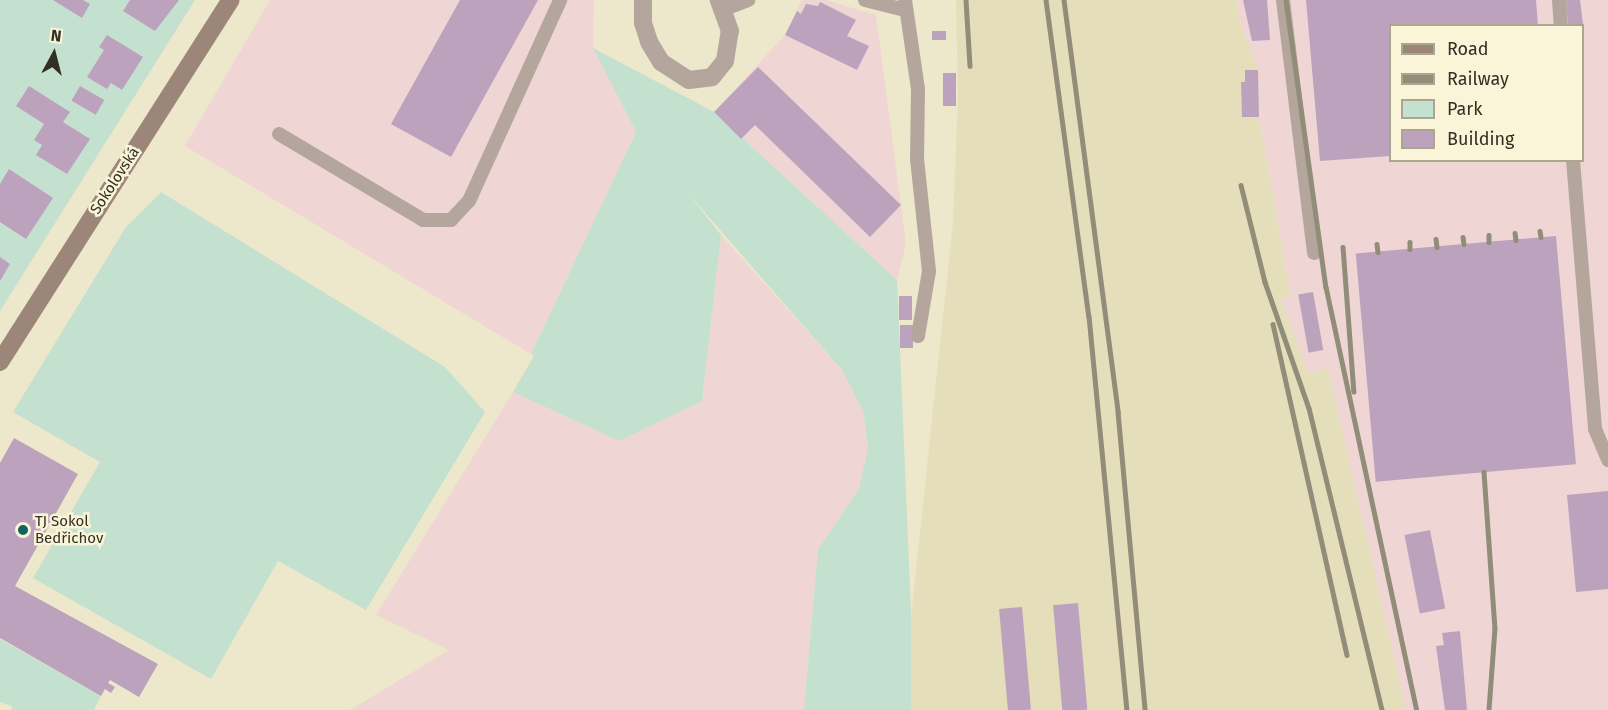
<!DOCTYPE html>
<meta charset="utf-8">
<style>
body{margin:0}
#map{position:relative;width:1608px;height:710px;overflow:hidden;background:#ede7cb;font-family:"Fira Sans",sans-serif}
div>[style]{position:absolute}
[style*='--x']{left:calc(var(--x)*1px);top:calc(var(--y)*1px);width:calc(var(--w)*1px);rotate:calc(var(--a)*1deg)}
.built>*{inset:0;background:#e5deba}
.industrial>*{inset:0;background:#f0d5d5}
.green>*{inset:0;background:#c4e1cf}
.building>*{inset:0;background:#bca2bd;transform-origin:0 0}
.lane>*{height:14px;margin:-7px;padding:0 7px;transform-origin:7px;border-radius:7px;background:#b4a69d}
.street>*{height:18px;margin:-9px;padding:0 9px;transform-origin:9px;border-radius:9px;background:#b4a69d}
.secondary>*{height:18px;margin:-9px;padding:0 9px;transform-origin:9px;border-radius:9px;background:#9b8679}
.rail>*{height:4.5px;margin:-2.25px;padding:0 2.25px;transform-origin:2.25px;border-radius:2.25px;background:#918d79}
.dots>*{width:16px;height:16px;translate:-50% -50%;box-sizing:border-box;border:3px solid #faf4d8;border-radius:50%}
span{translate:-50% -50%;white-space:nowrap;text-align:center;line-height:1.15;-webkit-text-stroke:5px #faf4d8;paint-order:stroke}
.street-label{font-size:15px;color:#323025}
.poi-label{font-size:15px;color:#323025}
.left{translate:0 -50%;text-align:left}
.legend{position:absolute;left:1389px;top:24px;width:195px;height:138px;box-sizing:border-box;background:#faf4d8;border:2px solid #aaa690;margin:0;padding:8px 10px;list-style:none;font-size:18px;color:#323025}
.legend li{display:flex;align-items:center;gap:12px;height:30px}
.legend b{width:30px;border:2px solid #aaa690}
.north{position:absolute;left:24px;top:24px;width:60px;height:60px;-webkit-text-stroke:4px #faf4d8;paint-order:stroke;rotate:7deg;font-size:16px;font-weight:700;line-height:24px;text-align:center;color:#323025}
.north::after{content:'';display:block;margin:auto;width:21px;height:27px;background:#323025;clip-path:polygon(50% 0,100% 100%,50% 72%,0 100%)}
</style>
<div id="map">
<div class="built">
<i style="clip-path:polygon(956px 0,1237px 0,1238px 16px,1258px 70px,1259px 117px,1291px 296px,1281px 299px,1328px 367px,1406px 710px,911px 710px,909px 637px,953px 222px,958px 96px)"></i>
</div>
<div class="industrial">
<i style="clip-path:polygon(270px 0,594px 0,593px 48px,636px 132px,531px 354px,185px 146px)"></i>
<i style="clip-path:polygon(802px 0,826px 0,876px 15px,906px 244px,897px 280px,714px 112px,785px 35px)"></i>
<i style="clip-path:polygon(evenodd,1237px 0,1608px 0,1608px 710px,1406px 710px,1328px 368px,1308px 373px,1281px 299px,1291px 296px,1259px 117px,1258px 70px,1238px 16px,1237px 0,1390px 26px,1582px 26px,1582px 160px,1390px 160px,1390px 26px)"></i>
<i style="clip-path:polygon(721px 235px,842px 370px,863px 411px,868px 447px,859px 489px,818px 549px,804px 710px,350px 710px,449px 650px,376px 615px,513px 392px,619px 441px,702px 401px)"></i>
</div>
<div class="green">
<i style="clip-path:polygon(0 0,195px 0,0 311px)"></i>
<i style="clip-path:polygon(593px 48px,714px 112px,897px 280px,911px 610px,911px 710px,804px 710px,818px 549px,859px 489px,868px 447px,863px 411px,842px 370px,687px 192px,721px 235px,702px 401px,619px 441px,513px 392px,534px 356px,531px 354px,636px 132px)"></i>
<i style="clip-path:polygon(161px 192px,445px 367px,485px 412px,366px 610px,278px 561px,211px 679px,33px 578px,100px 462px,13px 412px,126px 227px)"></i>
<i style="clip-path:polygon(0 639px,101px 696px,94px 710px,11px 710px,12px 706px,0 702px)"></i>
</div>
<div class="building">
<i style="clip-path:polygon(53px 0,83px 0,90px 4px,82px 18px)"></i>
<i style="clip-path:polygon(130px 0,179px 0,155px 31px,123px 11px)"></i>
<i style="clip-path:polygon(460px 0,538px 0,451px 157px,391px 124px)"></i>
<i style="clip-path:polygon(1243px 0,1267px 0,1270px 40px,1252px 41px)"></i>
<i style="clip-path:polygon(1306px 0,1536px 0,1538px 26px,1390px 26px,1390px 156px,1320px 161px)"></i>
<i style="clip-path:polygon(1566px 0,1580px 0,1583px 24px,1568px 26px)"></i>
<i style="clip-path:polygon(820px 2px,856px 20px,847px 36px,869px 46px,857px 70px,785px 35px,797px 11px,801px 14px,806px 4px,818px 6px)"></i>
<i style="left:932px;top:31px;width:14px;height:9px"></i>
<i style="clip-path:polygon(107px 35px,143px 57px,122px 90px,111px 83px,107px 89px,87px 77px,104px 50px,99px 47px)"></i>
<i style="clip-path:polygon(758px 67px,901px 205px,870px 237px,755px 125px,741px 139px,714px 112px)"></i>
<i style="clip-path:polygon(1245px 70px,1258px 70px,1259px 117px,1242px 117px,1241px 82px,1245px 82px)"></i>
<i style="left:943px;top:73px;width:13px;height:33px"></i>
<i style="clip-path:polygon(29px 86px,70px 112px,63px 122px,90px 139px,67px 174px,36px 155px,42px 145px,34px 140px,44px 124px,16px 106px)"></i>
<i style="left:80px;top:86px;width:28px;height:17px;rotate:30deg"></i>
<i style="clip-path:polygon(9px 169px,53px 198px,26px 239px,0 222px,0 184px)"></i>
<i style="left:1556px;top:236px;width:229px;height:201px;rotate:85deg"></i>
<i style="clip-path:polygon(0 257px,10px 264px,0 281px)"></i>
<i style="left:1313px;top:292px;width:59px;height:15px;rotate:80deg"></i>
<i style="left:899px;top:296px;width:13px;height:24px"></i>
<i style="left:900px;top:325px;width:13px;height:23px"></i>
<i style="clip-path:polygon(14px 438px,78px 474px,15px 586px,158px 664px,139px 697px,110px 680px,108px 683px,115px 687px,111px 693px,105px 689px,101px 696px,0 638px,0 463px)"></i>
<i style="clip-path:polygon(1608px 491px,1608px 589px,1576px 592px,1567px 495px)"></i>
<i style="left:1430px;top:530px;width:80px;height:26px;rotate:79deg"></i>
<i style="left:1078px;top:603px;width:107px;height:25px;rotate:85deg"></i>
<i style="left:1022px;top:607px;width:103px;height:23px;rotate:85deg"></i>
<i style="clip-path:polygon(1460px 631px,1467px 710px,1445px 710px,1436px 646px,1444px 645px,1442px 633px)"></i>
</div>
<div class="lane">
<i style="--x:865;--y:0;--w:41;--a:14"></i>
<i style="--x:905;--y:0;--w:90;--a:81.7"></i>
<i style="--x:918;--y:89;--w:70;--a:90.8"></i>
<i style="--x:917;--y:159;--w:113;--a:83.9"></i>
<i style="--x:929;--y:271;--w:66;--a:99.6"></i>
<i style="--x:1283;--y:0;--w:255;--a:83"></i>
<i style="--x:1559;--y:0;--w:26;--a:86"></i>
<i style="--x:725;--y:9;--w:25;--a:-21"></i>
<i style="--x:279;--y:134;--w:168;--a:30.8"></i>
<i style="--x:423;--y:220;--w:28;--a:0"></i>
<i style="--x:451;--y:220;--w:26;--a:-47"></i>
<i style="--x:469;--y:201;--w:221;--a:-65.6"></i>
<i style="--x:1573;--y:160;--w:270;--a:85.3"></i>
<i style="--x:1595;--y:429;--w:34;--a:67"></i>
</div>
<div class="street">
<i style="--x:643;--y:0;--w:23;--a:90"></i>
<i style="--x:643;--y:23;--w:20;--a:72"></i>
<i style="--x:649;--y:42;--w:23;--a:59"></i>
<i style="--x:661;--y:62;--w:33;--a:33"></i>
<i style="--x:689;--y:80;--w:23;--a:-7"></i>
<i style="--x:712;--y:77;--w:21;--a:-51"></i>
<i style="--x:725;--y:61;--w:30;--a:-81"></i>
<i style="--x:730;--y:31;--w:33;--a:-110"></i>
</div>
<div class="secondary">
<i style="--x:0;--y:362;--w:429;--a:-57.5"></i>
</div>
<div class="rail">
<i style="--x:966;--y:0;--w:66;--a:86.5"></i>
<i style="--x:1046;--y:0;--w:319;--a:82.3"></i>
<i style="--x:1089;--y:316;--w:396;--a:84.5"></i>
<i style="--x:1064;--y:0;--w:416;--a:82.5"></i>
<i style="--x:1118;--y:412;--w:299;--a:84.8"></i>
<i style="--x:1286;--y:0;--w:290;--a:82.1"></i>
<i style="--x:1326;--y:287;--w:433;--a:77.9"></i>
<i style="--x:1241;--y:185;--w:100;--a:76.1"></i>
<i style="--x:1265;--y:282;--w:133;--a:70.8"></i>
<i style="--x:1309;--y:408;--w:311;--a:76.4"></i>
<i style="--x:1540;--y:231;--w:6;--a:81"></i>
<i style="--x:1515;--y:233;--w:7;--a:82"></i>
<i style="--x:1489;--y:235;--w:7;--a:90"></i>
<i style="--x:1463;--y:237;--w:7;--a:82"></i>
<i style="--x:1436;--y:239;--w:8;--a:83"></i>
<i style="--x:1410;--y:242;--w:7;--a:90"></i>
<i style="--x:1377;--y:244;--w:8;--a:83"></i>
<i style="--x:1343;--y:247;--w:145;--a:85.7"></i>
<i style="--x:1273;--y:324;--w:339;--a:77.4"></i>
<i style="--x:1484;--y:472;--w:156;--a:86"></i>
<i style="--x:1495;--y:628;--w:82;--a:94.2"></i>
</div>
<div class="dots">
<i style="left:23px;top:530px;background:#136362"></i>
</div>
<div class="street-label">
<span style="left:115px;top:181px;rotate:-57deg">Sokolovská</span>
</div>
<div class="poi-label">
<span class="left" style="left:35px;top:530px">TJ Sokol<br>Bedřichov</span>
</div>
<ul class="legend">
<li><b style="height:8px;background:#9b8679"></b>Road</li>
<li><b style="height:8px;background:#918d79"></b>Railway</li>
<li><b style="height:16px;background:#c4e1cf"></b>Park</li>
<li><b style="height:16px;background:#bca2bd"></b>Building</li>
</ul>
<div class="north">N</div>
</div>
